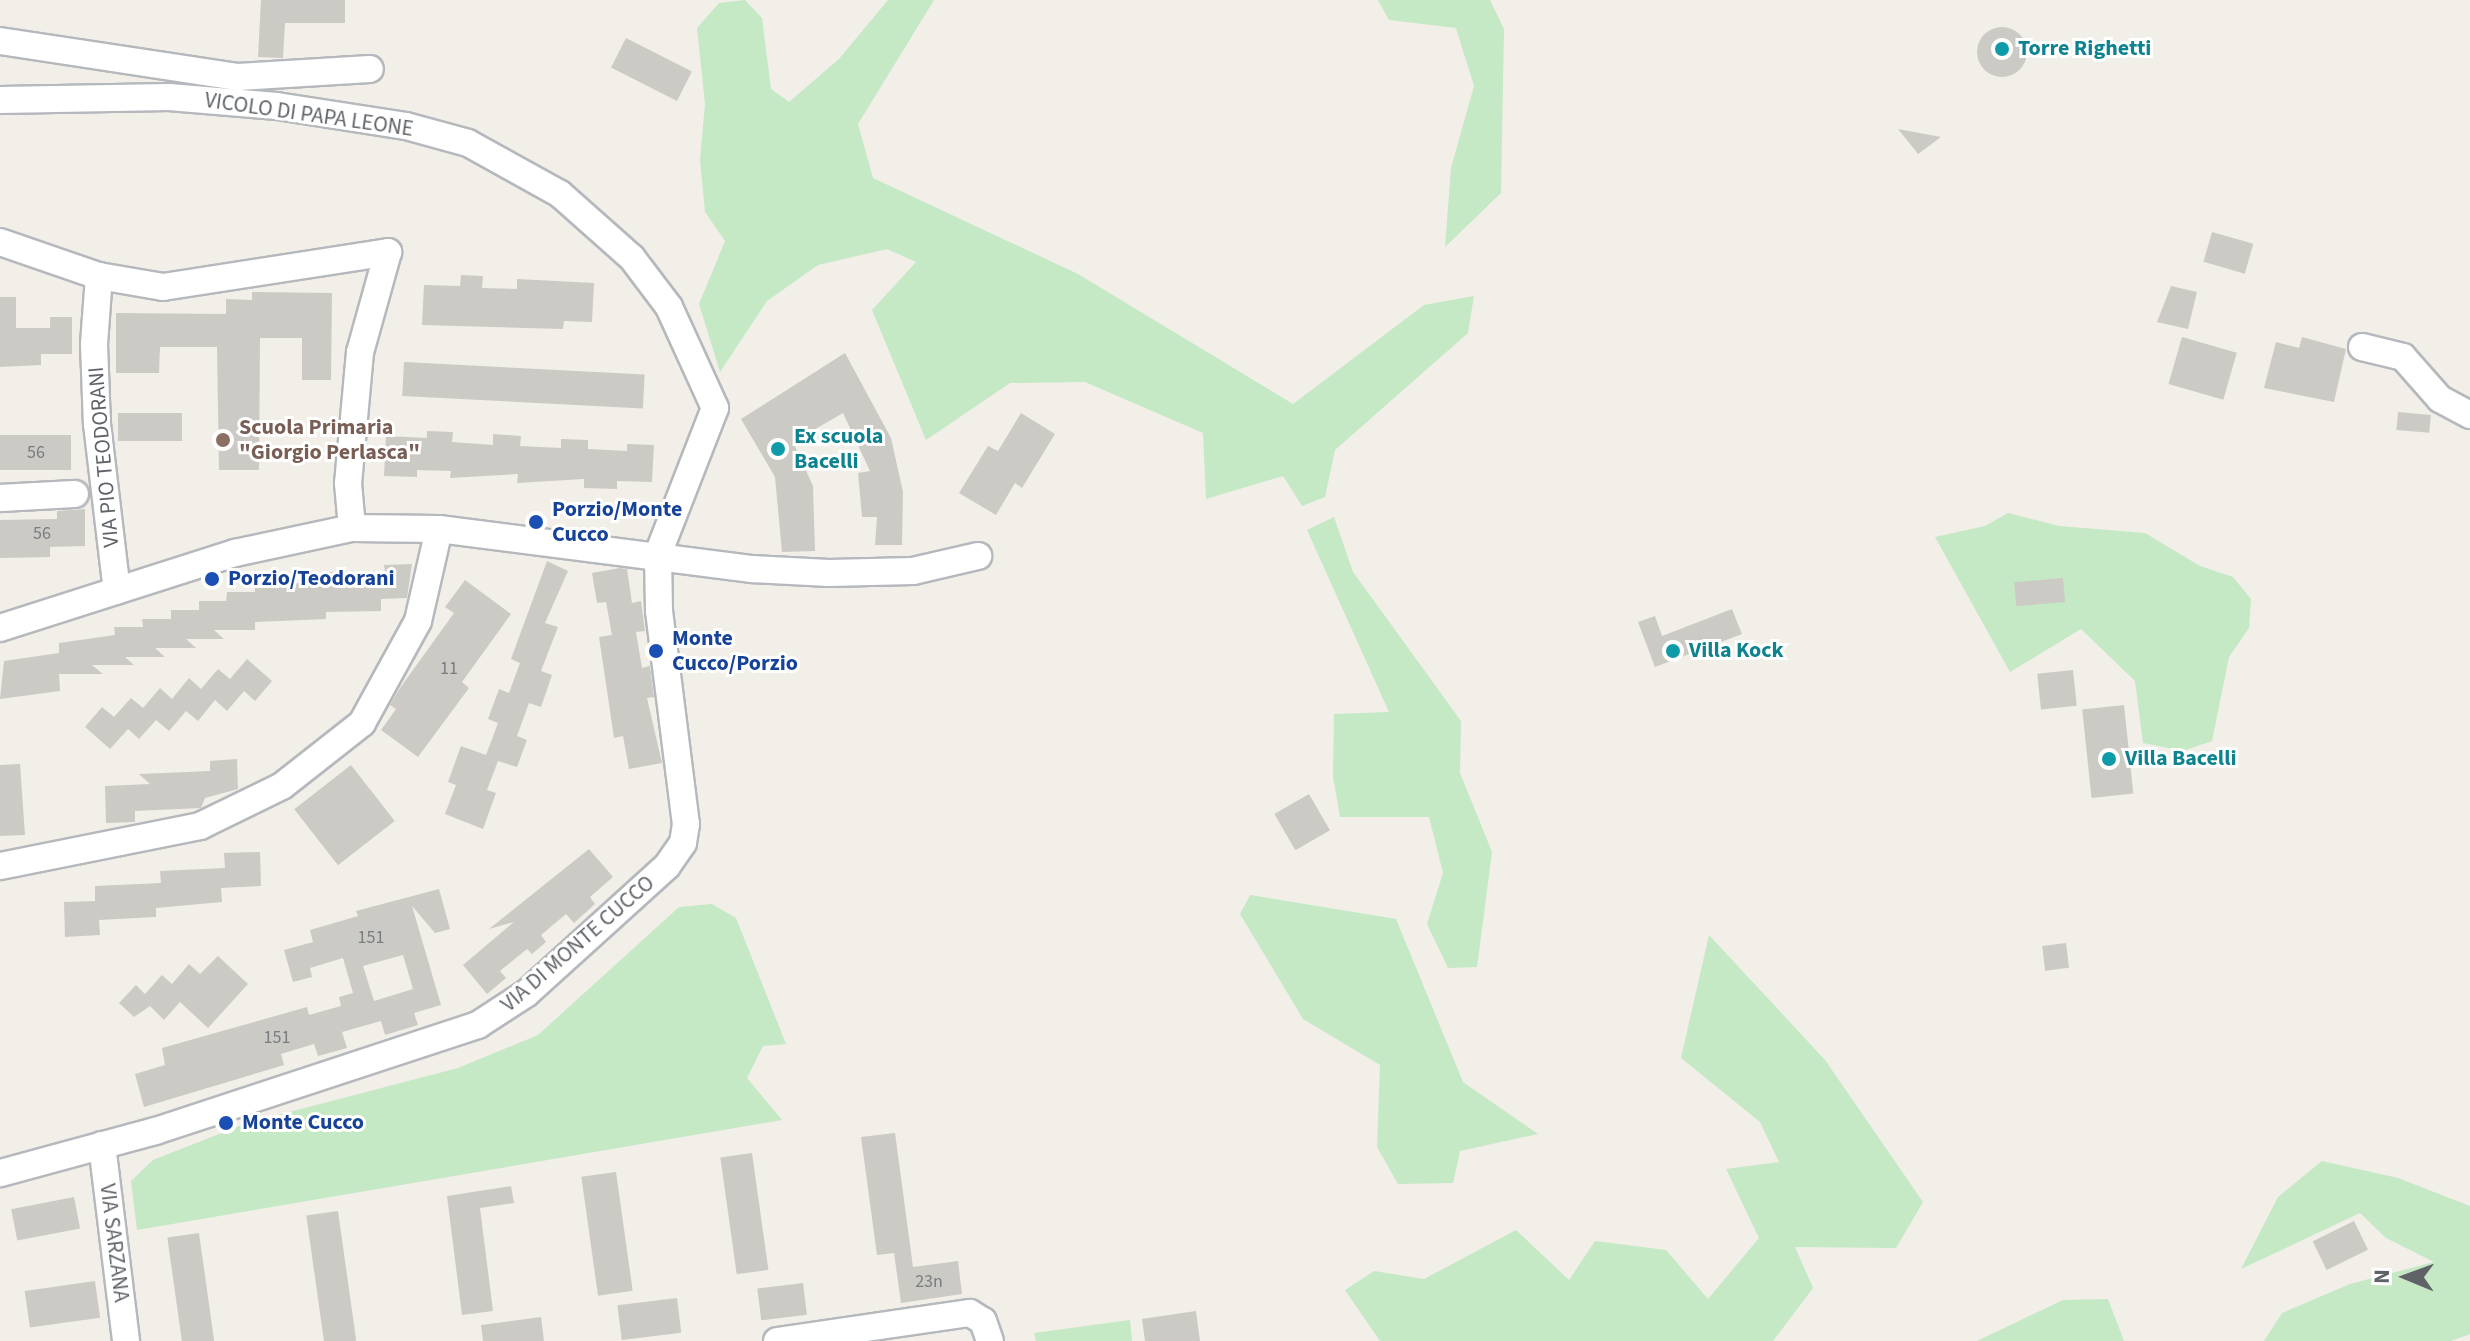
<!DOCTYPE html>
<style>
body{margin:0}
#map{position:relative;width:2470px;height:1341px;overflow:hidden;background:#f1efe8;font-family:"Source Sans 3",sans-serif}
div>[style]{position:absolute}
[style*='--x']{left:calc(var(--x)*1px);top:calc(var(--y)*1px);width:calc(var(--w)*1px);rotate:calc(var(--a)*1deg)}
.green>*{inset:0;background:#c5e8c5}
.building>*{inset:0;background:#cccac5;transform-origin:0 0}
.round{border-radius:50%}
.roads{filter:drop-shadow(2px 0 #b5b8bc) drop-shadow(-2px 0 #b5b8bc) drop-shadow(0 2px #b5b8bc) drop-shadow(0 -2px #b5b8bc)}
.minor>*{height:26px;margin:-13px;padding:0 13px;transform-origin:13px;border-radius:13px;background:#fff}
.dots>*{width:22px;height:22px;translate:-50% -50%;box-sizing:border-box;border:4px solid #fff;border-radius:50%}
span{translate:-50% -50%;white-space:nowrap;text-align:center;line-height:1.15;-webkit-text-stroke:6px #fff;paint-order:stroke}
.number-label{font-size:18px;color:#7a7d7f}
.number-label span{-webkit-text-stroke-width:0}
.culture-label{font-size:22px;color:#0d838f;font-weight:700}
.left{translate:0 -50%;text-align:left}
.street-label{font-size:22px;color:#5f6368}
.education-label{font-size:22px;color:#785e54;font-weight:700}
.transit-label{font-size:22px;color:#164399;font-weight:700}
.north{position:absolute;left:2366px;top:1237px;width:80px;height:80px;-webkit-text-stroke:6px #fff;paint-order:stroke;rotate:271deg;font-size:22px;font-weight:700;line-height:32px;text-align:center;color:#5f6368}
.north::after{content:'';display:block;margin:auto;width:28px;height:36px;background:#5f6368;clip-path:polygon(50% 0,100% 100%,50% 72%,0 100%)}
</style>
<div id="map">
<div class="green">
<i style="clip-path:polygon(745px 0,762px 18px,771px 89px,789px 102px,839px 59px,888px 0,934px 0,858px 124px,873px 178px,1078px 274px,1293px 404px,1424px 305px,1474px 296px,1468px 333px,1335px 450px,1325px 497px,1302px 506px,1283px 476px,1206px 499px,1203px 433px,1085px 382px,1010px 383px,926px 440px,872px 310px,916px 262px,887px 249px,818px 265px,767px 301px,720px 372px,699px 304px,725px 241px,705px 212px,700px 160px,705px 104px,697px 28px,719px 3px)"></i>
<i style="clip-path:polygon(1378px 0,1490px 0,1504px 29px,1501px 193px,1445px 247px,1451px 168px,1474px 86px,1456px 28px,1389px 20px)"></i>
<i style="clip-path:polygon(2008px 513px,2059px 526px,2145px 533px,2200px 566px,2233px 577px,2251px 599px,2249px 628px,2229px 657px,2212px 741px,2183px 751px,2143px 743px,2135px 681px,2081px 629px,2010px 672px,1935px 537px,1985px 526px)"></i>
<i style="clip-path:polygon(1334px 517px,1353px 572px,1461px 721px,1460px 773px,1492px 852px,1477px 967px,1448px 968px,1427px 924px,1443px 873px,1429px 817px,1340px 817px,1333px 777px,1334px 714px,1389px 712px,1307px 530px)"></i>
<i style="clip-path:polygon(1250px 895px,1396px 919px,1463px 1082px,1538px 1134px,1460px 1151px,1453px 1183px,1398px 1184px,1377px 1147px,1380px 1065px,1303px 1019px,1240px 914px)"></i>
<i style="clip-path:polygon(712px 904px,736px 918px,786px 1044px,763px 1046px,747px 1078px,782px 1120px,137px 1230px,131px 1181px,153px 1160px,247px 1123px,458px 1068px,538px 1035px,679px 907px)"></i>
<i style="clip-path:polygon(1709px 935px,1825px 1060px,1923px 1202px,1896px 1248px,1795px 1247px,1813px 1288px,1773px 1341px,1380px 1341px,1345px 1290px,1374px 1271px,1424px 1279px,1516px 1230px,1569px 1280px,1595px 1241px,1666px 1250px,1708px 1299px,1759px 1238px,1726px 1169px,1779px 1162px,1760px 1122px,1681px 1058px)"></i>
<i style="clip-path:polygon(2322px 1161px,2398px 1178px,2470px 1206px,2470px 1334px,2451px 1341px,2264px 1341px,2282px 1313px,2350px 1284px,2434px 1262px,2386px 1238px,2360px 1213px,2241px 1269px,2278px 1197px)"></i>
<i style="clip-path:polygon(2108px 1299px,2124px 1341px,1977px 1341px,2063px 1300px)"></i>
<i style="clip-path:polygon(1130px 1320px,1132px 1341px,1036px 1341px,1034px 1333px)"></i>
</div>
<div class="building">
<i style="clip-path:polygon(261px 0,345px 0,345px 23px,285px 23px,283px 58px,258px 57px)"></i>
<i class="round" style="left:1977px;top:27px;width:50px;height:50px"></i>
<i style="left:626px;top:38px;width:74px;height:33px;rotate:27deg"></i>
<i style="clip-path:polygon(1898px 129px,1941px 137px,1918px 154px)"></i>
<i style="left:2212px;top:232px;width:43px;height:31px;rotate:16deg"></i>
<i style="clip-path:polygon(461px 275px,483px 276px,482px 288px,517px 289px,517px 279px,594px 283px,592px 322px,564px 321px,563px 329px,422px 325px,424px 285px,460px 286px)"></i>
<i style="clip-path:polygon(2171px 286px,2197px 292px,2188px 329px,2157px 322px)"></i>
<i style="clip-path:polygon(252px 292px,332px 293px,331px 380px,302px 380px,302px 338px,260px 338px,259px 470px,219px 470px,217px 347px,160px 347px,159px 373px,116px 373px,116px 313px,226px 314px,226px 299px,252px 300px)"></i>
<i style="clip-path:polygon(0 297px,16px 297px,16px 328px,50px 328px,50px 317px,72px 317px,72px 354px,41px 354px,41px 365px,0 367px)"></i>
<i style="left:2182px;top:337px;width:57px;height:49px;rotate:16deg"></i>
<i style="clip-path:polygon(2302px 337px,2346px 349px,2334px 402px,2264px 388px,2276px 342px,2299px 348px)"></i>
<i style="clip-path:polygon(845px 353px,891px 438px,903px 492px,902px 545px,875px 545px,877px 517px,862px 517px,858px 473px,870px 471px,843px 413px,793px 442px,813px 486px,815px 551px,782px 552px,775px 477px,741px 419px)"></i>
<i style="left:404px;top:362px;width:241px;height:34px;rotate:3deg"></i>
<i style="left:2398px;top:412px;width:33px;height:18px;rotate:5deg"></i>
<i style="left:118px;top:413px;width:64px;height:28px"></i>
<i style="clip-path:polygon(1021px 413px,1055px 434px,1022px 488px,1015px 483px,996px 515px,959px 493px,988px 446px,998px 451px)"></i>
<i style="clip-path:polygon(427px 431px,453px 432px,452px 442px,493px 445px,493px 434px,521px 436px,520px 446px,561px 448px,561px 439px,588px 440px,588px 449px,627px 451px,627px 444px,654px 445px,652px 482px,617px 481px,617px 489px,584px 488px,584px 479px,517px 483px,518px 474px,450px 478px,451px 471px,417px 470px,417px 477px,384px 476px,386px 436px,427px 438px)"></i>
<i style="left:71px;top:435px;width:35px;height:71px;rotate:90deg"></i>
<i style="clip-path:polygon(85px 509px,85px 546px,50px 547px,50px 557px,0 558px,0 520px,57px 519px,57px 511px)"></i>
<i style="clip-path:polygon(547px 561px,568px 571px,545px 623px,558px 627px,541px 671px,552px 675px,541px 707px,529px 703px,517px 736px,527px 740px,517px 767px,498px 761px,487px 790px,496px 793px,483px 829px,445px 814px,456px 785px,448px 782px,461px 746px,486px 755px,498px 723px,488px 719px,499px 689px,509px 693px,520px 663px,511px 659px)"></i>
<i style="clip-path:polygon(412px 564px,407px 598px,381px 599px,381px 611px,326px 612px,326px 619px,255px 622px,255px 630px,214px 630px,224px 639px,186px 639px,196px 648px,155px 648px,165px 657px,125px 657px,134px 665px,92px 665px,103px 674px,59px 674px,60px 691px,0 699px,4px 661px,59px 653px,59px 643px,115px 635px,114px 627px,143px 627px,142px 619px,171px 619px,171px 610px,199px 610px,199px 601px,226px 601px,227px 592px,255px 592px,255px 583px,326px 583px,326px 572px,385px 571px,384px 565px)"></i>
<i style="clip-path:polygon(620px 568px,627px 569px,632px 603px,641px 601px,645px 631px,636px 632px,642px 668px,650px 666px,654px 697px,647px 698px,662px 763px,629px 769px,623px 736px,614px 738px,599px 637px,612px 635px,606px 602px,597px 603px,592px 573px)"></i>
<i style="left:2063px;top:578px;width:24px;height:49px;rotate:85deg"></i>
<i style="clip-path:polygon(465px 580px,511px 614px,462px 682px,469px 688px,418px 757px,381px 730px,396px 709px,390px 705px,400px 688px,454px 613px,445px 607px)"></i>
<i style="clip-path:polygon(1732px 609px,1742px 634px,1655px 667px,1638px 622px,1655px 616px,1662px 636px)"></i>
<i style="clip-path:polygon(247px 659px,272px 681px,255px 701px,244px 691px,227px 711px,215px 700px,198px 721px,186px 711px,169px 731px,156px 720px,139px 739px,128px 729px,110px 749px,85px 727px,102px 707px,114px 717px,131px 698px,143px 708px,160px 688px,172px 699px,189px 678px,201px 689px,218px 669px,230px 679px)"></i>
<i style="left:2073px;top:670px;width:36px;height:36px;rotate:84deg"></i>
<i style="left:2124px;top:705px;width:89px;height:42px;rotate:84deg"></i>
<i style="clip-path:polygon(237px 759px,238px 789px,205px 798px,201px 808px,135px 811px,135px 822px,106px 823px,105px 786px,150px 784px,139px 774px,210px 771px,210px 761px)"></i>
<i style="clip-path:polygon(20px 764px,25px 835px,0 836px,0 765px)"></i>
<i style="left:351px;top:765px;width:71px;height:72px;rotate:52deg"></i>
<i style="left:1309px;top:794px;width:42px;height:40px;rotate:60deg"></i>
<i style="clip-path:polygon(589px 849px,613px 877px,590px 897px,595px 904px,574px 923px,566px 914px,541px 935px,546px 942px,532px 954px,527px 949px,500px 971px,506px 978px,487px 994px,463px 965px,514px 922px,489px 929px)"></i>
<i style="clip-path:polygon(260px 852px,261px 886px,221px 888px,222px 902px,156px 908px,156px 917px,99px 920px,100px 935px,65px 937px,64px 902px,95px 901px,95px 886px,161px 883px,160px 871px,225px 868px,224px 853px)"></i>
<i style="clip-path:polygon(evenodd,439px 889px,450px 929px,435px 933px,412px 906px,441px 1005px,414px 1013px,418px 1025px,385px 1035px,381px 1021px,342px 1032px,347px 1048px,318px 1056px,314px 1044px,281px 1054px,284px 1065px,144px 1107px,135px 1074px,165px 1065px,162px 1048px,307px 1007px,309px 1015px,341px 1006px,339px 997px,353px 993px,343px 958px,310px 968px,312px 977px,293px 982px,284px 950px,313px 942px,310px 930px,358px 916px,356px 911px,439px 889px,403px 955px,413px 989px,374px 1001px,363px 966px,403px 955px)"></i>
<i style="left:2066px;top:943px;width:25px;height:24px;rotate:83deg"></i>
<i style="clip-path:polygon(218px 956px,248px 984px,208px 1028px,180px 1002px,164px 1020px,150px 1006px,134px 1017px,119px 1003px,136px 985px,145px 994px,162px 975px,172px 984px,189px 964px,200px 974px)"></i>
<i style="clip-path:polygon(895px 1133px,913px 1267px,958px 1261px,962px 1294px,901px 1303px,894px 1253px,877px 1255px,861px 1137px)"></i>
<i style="left:752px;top:1153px;width:118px;height:32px;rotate:82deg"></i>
<i style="left:616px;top:1172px;width:120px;height:35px;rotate:82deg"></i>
<i style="clip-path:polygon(511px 1186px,514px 1203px,480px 1208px,493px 1311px,462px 1315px,447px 1196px)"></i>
<i style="left:74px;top:1197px;width:32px;height:64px;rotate:79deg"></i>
<i style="left:338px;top:1211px;width:131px;height:32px;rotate:82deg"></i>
<i style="left:2354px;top:1221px;width:32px;height:46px;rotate:64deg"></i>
<i style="left:199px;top:1233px;width:109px;height:32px;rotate:82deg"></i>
<i style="left:95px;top:1281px;width:37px;height:71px;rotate:82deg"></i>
<i style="left:803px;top:1283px;width:32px;height:46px;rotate:83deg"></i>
<i style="left:677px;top:1298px;width:35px;height:60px;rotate:83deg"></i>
<i style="clip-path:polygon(1196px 1311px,1200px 1341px,1145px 1341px,1142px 1319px)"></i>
<i style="clip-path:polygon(541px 1317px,544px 1341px,483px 1341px,481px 1325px)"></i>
</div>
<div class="roads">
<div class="minor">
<i style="--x:0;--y:41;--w:241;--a:8.6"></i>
<i style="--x:238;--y:77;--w:132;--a:-3.5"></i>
<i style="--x:0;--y:100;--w:169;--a:-1"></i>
<i style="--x:169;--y:97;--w:108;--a:4.8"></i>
<i style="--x:277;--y:106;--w:131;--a:8.8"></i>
<i style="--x:406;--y:126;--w:64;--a:15.3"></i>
<i style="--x:468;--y:143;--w:105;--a:29"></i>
<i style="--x:560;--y:194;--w:96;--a:41.6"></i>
<i style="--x:632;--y:258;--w:61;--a:52.9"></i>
<i style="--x:669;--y:307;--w:111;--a:65.5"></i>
<i style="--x:715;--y:408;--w:157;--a:111.3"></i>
<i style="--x:658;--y:554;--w:57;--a:89"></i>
<i style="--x:659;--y:611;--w:215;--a:82.8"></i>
<i style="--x:686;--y:824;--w:19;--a:99"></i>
<i style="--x:683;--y:843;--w:28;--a:125"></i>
<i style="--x:667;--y:866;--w:189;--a:137.8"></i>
<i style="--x:527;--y:993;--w:59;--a:146.9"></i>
<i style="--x:478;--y:1025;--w:340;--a:161.8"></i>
<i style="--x:155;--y:1131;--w:161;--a:164.8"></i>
<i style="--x:0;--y:242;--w:105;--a:19"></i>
<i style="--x:99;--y:276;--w:65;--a:9.8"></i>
<i style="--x:163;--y:287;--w:228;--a:-8.8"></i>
<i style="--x:388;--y:252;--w:104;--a:105.6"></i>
<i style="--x:360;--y:352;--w:132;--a:95.2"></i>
<i style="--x:348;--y:483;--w:45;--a:84.9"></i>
<i style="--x:99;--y:276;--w:68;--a:94.2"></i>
<i style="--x:94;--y:344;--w:80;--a:87.9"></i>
<i style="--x:97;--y:424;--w:168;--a:83.2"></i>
<i style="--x:2362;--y:347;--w:42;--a:13.7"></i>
<i style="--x:2403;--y:357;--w:56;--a:48.6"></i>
<i style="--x:2440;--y:399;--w:34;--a:28"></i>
<i style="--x:0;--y:498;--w:75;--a:-3.1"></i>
<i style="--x:0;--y:628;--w:247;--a:-17.7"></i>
<i style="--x:235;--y:553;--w:120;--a:-12.1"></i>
<i style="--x:352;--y:528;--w:87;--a:0.7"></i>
<i style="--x:439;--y:529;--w:316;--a:7.3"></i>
<i style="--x:752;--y:569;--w:77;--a:3"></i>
<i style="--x:829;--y:573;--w:84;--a:-1.4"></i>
<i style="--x:913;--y:571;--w:67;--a:-13"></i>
<i style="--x:0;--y:866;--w:204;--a:-11.3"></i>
<i style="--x:200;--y:826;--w:91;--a:-26"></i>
<i style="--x:282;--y:786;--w:102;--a:-38.2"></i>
<i style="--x:362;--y:723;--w:116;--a:-61.2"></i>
<i style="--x:418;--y:621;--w:94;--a:-77.1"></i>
<i style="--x:102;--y:1145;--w:197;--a:83"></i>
<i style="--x:777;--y:1341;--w:195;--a:-8.3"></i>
<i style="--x:970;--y:1313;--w:15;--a:32"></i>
<i style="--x:983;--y:1321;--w:21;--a:71"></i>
</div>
</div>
<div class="dots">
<i style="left:2002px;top:49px;background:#0f9aa8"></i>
<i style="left:223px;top:440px;background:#8d6e63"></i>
<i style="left:778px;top:449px;background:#0f9aa8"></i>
<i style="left:536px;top:522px;background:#1a4fb4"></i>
<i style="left:212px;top:579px;background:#1a4fb4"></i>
<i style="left:656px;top:651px;background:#1a4fb4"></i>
<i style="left:1673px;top:651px;background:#0f9aa8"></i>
<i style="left:2109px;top:759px;background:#0f9aa8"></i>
<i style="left:226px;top:1123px;background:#1a4fb4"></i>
</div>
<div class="number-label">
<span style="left:36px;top:453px">56</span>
<span style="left:42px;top:534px">56</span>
<span style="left:449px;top:669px">11</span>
<span style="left:371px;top:938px">151</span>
<span style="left:277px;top:1038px">151</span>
<span style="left:929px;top:1282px">23n</span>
</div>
<div class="culture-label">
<span class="left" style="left:2018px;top:49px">Torre Righetti</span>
<span class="left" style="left:794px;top:449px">Ex scuola<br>Bacelli</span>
<span class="left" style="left:1689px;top:651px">Villa Kock</span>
<span class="left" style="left:2125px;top:759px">Villa Bacelli</span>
</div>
<div class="street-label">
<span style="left:309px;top:115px;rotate:8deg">VICOLO DI PAPA LEONE</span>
<span style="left:104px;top:457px;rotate:-95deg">VIA PIO TEODORANI</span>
<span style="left:578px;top:944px;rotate:-41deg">VIA DI MONTE CUCCO</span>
<span style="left:114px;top:1243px;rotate:83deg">VIA SARZANA</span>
</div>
<div class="education-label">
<span class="left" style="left:239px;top:440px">Scuola Primaria<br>"Giorgio Perlasca"</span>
</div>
<div class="transit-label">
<span class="left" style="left:552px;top:522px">Porzio/Monte<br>Cucco</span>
<span class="left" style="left:228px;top:579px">Porzio/Teodorani</span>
<span class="left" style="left:672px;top:651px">Monte<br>Cucco/Porzio</span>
<span class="left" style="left:242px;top:1123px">Monte Cucco</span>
</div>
<div class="north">N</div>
</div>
